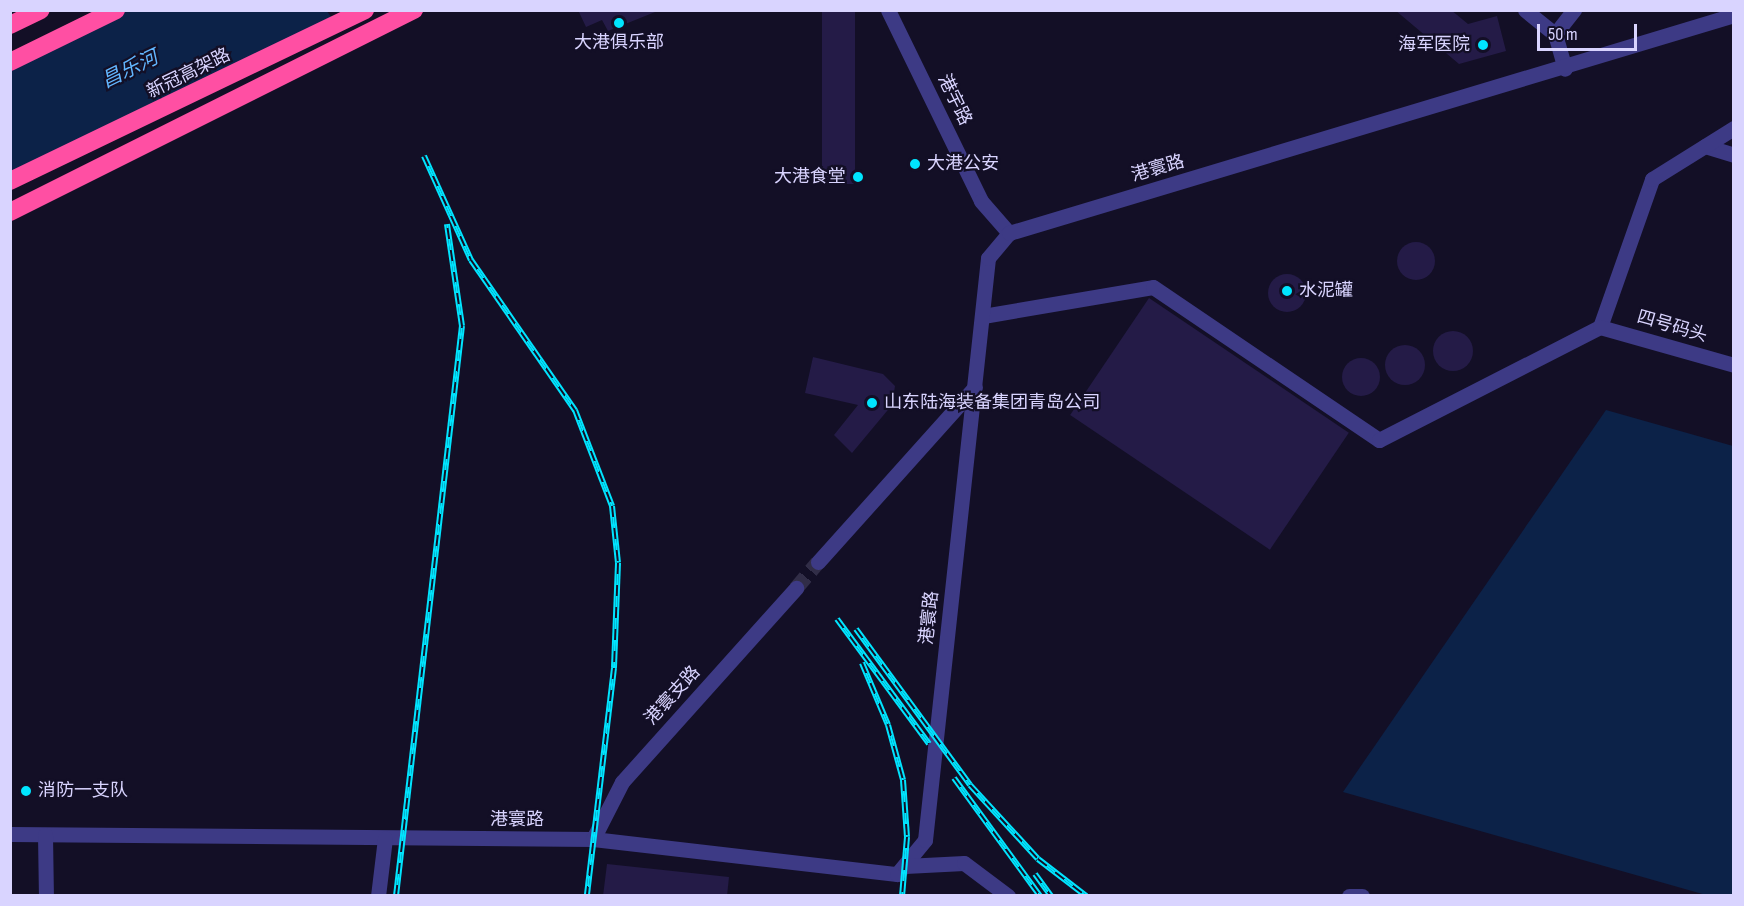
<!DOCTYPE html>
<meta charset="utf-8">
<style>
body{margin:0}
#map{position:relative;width:1744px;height:906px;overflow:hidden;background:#130f26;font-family:"Sofia Sans Condensed","Noto Sans SC",sans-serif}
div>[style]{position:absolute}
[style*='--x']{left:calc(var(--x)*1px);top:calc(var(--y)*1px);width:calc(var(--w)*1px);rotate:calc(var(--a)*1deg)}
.water>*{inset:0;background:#0c2248}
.building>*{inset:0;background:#241b47;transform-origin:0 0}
.round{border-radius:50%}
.minor-tunnel>*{height:15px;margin-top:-7.5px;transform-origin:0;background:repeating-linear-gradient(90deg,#312d47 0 15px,transparent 0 23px)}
.minor>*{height:15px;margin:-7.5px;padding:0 7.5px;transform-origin:7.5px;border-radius:7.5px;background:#3d3a85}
.highway>*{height:18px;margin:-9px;padding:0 9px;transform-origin:9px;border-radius:9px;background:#ff4fa3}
.rail>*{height:6px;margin-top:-3px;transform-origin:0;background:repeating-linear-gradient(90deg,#130f26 0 11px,#00e5ff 0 22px);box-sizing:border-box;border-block:2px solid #00e5ff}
.dots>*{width:16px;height:16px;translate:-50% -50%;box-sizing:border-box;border:3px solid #130f26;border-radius:50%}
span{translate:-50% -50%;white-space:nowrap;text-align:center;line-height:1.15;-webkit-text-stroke:4.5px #130f26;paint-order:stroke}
.poi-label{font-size:18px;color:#d9d4ff}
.right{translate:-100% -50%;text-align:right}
.left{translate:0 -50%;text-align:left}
.street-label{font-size:18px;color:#d9d4ff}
.water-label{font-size:20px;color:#62b6ff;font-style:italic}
.frame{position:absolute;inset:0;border:12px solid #d9d4ff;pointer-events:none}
.scale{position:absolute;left:1537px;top:24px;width:100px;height:27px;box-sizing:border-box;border:3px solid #d9d4ff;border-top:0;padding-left:8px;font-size:18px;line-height:21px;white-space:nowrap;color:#d9d4ff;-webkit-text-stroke:4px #130f26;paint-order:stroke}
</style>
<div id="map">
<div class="water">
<i style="clip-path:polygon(326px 10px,332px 18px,11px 177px,11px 66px,125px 11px)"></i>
<i style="clip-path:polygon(1606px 410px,1733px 446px,1733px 895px,1706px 895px,1343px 792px)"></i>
</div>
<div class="building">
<i style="clip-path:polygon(578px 10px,660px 10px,608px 31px,602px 20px,586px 27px)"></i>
<i style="left:822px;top:10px;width:33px;height:174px"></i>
<i style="clip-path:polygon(1395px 10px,1451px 10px,1468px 24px,1497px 16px,1506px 51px,1459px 64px)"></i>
<i class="round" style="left:1397px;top:242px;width:38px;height:38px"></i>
<i class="round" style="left:1268px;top:274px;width:38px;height:38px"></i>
<i style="left:1149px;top:298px;width:241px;height:141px;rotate:34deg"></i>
<i class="round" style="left:1433px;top:331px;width:40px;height:40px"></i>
<i class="round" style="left:1385px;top:345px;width:40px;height:40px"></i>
<i style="clip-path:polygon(813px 357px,883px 374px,895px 386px,892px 405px,852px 453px,834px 435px,858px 405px,805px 393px)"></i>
<i class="round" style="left:1342px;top:358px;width:38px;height:38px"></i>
<i style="clip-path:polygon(607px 864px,729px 877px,727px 896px,603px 896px)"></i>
</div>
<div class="minor-tunnel">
<i style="--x:796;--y:588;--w:34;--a:-50"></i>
</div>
<div class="minor">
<i style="--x:888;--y:10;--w:212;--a:64"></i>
<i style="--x:981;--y:201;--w:43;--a:48.8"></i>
<i style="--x:1525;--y:10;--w:38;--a:39"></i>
<i style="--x:1555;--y:34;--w:36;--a:74"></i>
<i style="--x:1555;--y:34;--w:31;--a:-52"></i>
<i style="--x:1705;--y:146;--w:30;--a:17"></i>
<i style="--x:983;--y:316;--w:172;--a:-9.7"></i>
<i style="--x:1153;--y:287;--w:273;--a:34.1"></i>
<i style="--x:1379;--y:440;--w:248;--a:-27.1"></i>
<i style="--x:1600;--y:327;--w:157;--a:-70.6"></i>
<i style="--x:1652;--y:179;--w:97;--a:-31.9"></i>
<i style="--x:1600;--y:327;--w:139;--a:15.8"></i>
<i style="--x:818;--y:562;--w:235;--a:-48.1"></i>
<i style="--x:10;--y:834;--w:583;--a:0.49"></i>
<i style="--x:593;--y:839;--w:306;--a:6.6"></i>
<i style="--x:897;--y:874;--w:44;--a:-50.5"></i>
<i style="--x:925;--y:840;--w:585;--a:-83.82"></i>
<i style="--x:988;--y:258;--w:33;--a:-50"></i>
<i style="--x:1009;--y:233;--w:757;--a:-16.74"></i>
<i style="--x:45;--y:835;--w:61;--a:89.1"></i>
<i style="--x:593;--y:839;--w:64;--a:-63"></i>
<i style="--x:622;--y:782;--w:261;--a:-48.1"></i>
<i style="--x:905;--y:866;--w:59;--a:-2.9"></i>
<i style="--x:964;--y:863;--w:55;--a:36.9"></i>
<i style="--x:378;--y:896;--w:58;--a:-83.1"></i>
<i style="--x:1349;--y:896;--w:13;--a:0"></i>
</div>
<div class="highway">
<i style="--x:10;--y:25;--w:34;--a:-26"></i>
<i style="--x:10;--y:62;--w:118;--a:-26.1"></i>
<i style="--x:10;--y:181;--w:394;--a:-25.7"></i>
<i style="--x:10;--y:212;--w:452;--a:-26.6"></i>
</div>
<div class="rail">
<i style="--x:424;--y:156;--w:114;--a:65.7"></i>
<i style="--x:471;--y:260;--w:183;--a:55.3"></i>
<i style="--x:575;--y:410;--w:103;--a:68.9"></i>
<i style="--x:612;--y:506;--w:57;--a:84"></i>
<i style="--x:618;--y:563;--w:105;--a:92.2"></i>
<i style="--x:614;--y:668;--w:230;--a:96.8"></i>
<i style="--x:837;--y:619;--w:155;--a:53.6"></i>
<i style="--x:856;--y:629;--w:193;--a:53.8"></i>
<i style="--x:970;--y:785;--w:100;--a:47.4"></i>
<i style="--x:1038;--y:859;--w:61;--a:37.6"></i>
<i style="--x:862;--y:663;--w:67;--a:67.2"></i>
<i style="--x:888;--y:725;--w:57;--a:74.7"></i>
<i style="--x:903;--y:780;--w:57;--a:86"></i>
<i style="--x:907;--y:837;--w:59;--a:94.8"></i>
<i style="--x:954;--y:778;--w:146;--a:53.9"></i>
<i style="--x:1035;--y:874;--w:27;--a:54"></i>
<i style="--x:396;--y:896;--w:574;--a:-83.4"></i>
<i style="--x:462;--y:326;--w:103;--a:-98.4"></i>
</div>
<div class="dots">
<i style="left:619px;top:23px;background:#00e5ff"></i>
<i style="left:1483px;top:45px;background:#00e5ff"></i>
<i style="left:915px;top:164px;background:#00e5ff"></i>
<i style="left:858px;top:177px;background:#00e5ff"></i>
<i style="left:1287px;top:291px;background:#00e5ff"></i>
<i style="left:872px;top:403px;background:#00e5ff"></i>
<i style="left:26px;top:791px;background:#00e5ff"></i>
</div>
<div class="poi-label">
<span style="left:619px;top:43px">大港俱乐部</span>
<span class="right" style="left:1470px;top:45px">海军医院</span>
<span class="left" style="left:927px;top:164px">大港公安</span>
<span class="right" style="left:846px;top:177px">大港食堂</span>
<span class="left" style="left:1299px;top:291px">水泥罐</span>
<span class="left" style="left:884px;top:403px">山东陆海装备集团青岛公司</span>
<span class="left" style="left:38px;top:791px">消防一支队</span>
</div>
<div class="street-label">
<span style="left:189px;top:74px;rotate:-26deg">新冠高架路</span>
<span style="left:954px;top:100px;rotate:64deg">港宇路</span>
<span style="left:1158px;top:169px;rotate:-16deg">港寰路</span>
<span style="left:1672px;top:327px;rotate:16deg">四号码头</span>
<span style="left:930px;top:618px;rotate:-84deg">港寰路</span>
<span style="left:673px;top:696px;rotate:-48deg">港寰支路</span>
<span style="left:517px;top:820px">港寰路</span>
</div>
<div class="water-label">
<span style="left:130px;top:70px;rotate:-26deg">昌乐河</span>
</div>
<div class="frame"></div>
<div class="scale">50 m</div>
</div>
